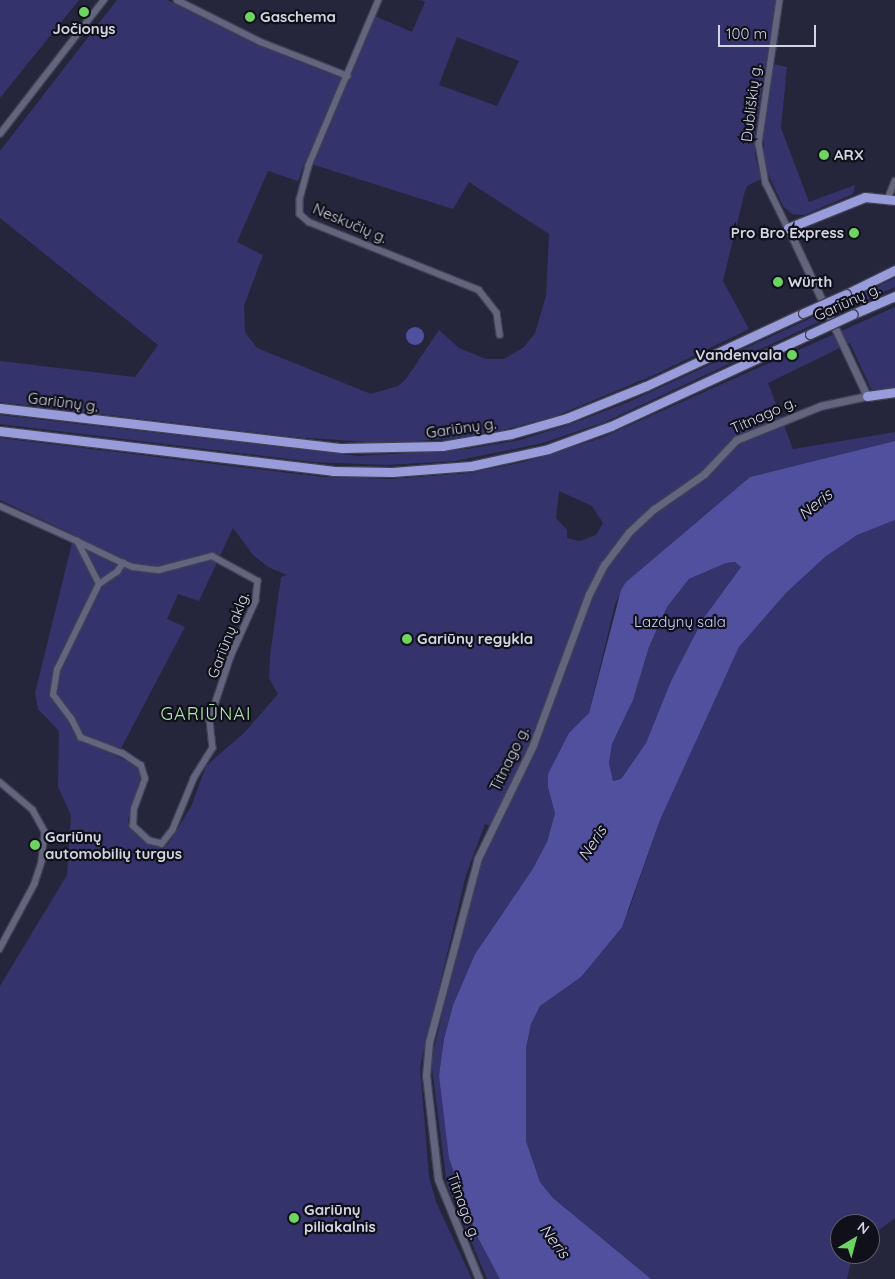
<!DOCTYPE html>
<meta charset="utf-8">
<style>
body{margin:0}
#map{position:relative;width:895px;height:1279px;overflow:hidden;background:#25263b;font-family:Quicksand,sans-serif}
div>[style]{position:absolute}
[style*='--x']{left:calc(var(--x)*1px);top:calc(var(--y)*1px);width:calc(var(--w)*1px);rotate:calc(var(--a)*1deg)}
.green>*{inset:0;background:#34336c}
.water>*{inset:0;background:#51509f}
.round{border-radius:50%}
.roads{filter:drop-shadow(1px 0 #414154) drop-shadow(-1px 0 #414154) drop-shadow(0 1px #414154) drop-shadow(0 -1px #414154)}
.minor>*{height:5.5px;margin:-2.75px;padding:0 2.75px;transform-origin:2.75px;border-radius:2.75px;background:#63657e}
.tertiary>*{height:7px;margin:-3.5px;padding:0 3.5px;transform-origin:3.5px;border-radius:3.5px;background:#63657e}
.trunk>*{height:9px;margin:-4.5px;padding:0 4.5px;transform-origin:4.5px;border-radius:4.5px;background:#989cda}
.bridges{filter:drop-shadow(1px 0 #414154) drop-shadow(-1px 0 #414154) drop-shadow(0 1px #414154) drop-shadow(0 -1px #414154)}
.trunk-bridge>*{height:9px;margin:-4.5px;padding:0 4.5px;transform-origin:4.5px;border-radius:4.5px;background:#989cda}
.dots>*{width:14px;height:14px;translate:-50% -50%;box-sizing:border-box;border:2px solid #0f101a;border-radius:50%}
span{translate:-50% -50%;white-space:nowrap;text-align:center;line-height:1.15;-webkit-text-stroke:4.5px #0f101a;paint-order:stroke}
.poi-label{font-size:15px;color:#d3d4e3;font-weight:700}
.left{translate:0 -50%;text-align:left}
.right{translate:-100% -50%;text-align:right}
.street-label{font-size:15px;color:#d3d4e3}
.park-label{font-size:15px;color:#cdd1fe}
.water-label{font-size:16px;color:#dadcf3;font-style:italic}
.quarter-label{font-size:18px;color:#b2e8aa;letter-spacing:1px}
.north{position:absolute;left:830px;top:1214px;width:50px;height:50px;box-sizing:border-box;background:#0f101a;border:1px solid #5d5e6a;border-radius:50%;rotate:37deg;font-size:14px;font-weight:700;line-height:20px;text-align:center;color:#d3d4e3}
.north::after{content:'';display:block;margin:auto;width:18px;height:22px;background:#6dd361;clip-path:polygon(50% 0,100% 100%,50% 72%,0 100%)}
.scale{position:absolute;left:718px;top:25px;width:98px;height:22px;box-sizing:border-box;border:2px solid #d3d4e3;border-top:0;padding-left:6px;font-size:15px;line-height:18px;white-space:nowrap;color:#d3d4e3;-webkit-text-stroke:4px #0f101a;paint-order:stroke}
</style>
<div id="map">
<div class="green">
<i style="clip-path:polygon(0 0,79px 0,0 98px)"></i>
<i style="clip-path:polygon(evenodd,117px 0,167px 0,290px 58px,349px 81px,375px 16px,412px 32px,425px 2px,421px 0,776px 0,755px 132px,755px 155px,761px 179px,747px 186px,745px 191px,723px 281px,749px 329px,654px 375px,556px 416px,488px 434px,447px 439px,384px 443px,293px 437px,0 402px,0 361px,135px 377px,158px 345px,0 218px,0 151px,117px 0,457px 37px,519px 61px,497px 106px,439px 85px,457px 37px,117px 0,305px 162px,453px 209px,469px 182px,549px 234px,546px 296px,535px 333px,524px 347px,504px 359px,486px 359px,459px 348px,439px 330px,406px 379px,398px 386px,371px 394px,257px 348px,245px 332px,244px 306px,263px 255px,237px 242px,268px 171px,298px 181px,305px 162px)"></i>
<i style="clip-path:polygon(773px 64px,787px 67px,781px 128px,809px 202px,855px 185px,853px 194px,804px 215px,792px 214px,783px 206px,765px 167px,763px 133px)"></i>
<i style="clip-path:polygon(895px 278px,895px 287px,846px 309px,845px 302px)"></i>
<i style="clip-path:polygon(evenodd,895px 307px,895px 389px,872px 391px,850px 343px,768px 383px,793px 449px,895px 432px,895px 441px,750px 477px,626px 582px,615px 604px,589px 713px,578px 725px,547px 842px,532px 870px,475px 954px,453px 1005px,444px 1039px,439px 1075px,500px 1279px,487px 1279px,447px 1185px,431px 1061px,476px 875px,496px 828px,485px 824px,466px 875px,420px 1067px,429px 1177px,436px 1202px,472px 1279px,0 1279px,0 986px,67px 875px,71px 815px,58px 787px,59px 731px,38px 709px,35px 693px,74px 535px,0 500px,0 438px,323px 477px,391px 479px,470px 473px,524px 462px,601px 438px,895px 307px,559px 491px,592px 506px,603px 523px,596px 535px,580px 541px,567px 538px,567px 530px,556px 518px,559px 491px,895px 307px,233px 528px,253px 555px,268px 567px,287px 575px,281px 577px,270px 656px,269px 678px,278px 694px,245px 732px,206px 766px,191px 807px,168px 844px,158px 847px,148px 844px,130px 828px,128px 820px,141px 776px,137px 767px,117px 756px,185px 627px,167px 619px,178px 594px,199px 601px,233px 528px)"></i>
<i style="clip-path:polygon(822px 313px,825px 319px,605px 422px,543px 443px,455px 461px,386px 465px,313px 462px,0 424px,0 415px,359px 456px,467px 449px,520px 440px,571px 424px,631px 401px)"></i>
<i style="clip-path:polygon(895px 520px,895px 1218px,870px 1237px,870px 1224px,840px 1224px,840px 1254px,853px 1254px,847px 1279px,651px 1279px,553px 1198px,540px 1182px,526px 1141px,526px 1048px,531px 1024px,540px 1006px,581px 977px,629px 910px,660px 820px,739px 647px,786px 593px,825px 557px,857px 535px)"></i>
<i style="clip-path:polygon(726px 563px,735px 562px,741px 567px,703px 619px,671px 681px,646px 743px,621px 779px,613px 781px,609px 763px,612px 744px,633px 700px,649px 647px,667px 607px,689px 579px)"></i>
</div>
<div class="water">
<i class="round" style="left:406px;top:327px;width:18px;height:18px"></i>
<i style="clip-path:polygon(evenodd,895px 441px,895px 520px,857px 535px,825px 557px,786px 593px,739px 647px,660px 820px,622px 927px,581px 977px,540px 1006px,531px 1024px,526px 1048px,526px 1141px,540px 1182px,553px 1198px,651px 1279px,500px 1279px,475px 1232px,449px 1158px,439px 1075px,444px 1039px,453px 1005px,475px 954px,532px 870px,547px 842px,555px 813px,548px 787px,548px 774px,569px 733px,589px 713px,621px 590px,626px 582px,750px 477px,895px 441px,726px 563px,735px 562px,741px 567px,703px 619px,671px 681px,646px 743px,621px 779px,613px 781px,609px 763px,612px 744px,633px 700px,649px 647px,667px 607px,689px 579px,726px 563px)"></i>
</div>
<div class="roads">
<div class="minor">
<i style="--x:177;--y:0;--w:94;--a:26.6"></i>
<i style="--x:261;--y:42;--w:93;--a:21.3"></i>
<i style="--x:379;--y:0;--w:180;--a:112.9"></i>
<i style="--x:309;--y:166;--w:34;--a:105"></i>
<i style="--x:300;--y:199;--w:15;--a:90"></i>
<i style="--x:300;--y:214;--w:12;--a:42"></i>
<i style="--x:309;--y:222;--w:183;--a:21.8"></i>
<i style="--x:479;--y:290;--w:29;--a:52"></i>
<i style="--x:497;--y:313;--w:22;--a:82"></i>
<i style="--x:780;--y:0;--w:146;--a:98.3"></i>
<i style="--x:759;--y:144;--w:40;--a:80"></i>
<i style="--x:766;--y:183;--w:50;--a:63.9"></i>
<i style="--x:0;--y:134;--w:170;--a:-52.2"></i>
<i style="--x:888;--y:198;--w:18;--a:-68"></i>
<i style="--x:0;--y:506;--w:85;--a:24.4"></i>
<i style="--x:77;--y:541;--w:51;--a:25.6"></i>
<i style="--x:123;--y:563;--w:11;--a:22"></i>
<i style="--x:133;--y:567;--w:26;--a:7"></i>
<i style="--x:159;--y:570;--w:55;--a:-14.8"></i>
<i style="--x:212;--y:556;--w:52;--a:28.5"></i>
<i style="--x:258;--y:581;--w:20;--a:96"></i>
<i style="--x:256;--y:601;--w:61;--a:114.1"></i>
<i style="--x:231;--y:657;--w:66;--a:108.4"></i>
<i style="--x:210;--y:720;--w:28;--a:84"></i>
<i style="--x:213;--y:748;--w:36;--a:122"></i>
<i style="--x:194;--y:779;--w:55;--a:112.4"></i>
<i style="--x:173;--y:830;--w:18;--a:128"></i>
<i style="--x:162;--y:844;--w:13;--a:-167"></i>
<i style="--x:149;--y:841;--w:22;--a:-137"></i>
<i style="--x:133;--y:826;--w:17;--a:-87"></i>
<i style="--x:134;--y:809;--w:32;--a:-70"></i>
<i style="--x:145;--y:779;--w:14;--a:-107"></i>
<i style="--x:141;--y:766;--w:22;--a:-146"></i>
<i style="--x:123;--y:754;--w:45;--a:-159.1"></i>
<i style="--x:81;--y:738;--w:20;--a:-117"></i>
<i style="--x:72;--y:720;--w:31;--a:-127"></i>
<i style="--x:53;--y:695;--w:25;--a:-81"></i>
<i style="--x:57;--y:670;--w:96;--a:-64"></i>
<i style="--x:99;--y:584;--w:48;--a:-117.1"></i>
<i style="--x:99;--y:584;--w:22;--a:-34"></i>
<i style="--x:117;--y:572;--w:11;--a:-56"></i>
<i style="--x:0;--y:782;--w:43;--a:40.3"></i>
<i style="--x:33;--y:810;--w:25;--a:61"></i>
<i style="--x:45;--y:832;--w:30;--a:96"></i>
<i style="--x:42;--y:862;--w:23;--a:108"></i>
<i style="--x:35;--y:884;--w:74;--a:118.3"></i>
</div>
<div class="tertiary">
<i style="--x:479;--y:1279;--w:108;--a:-112.3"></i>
<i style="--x:438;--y:1179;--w:104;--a:-96.6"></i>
<i style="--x:426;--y:1076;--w:34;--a:-85"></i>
<i style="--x:429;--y:1042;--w:190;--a:-75.1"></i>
<i style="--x:478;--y:858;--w:126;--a:-64"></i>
<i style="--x:533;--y:745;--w:161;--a:-69.7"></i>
<i style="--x:589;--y:594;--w:33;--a:-63"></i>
<i style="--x:604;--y:565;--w:41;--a:-52.9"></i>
<i style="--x:629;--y:532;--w:34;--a:-43"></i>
<i style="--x:654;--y:509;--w:61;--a:-35"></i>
<i style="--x:704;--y:474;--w:47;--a:-46.7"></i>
<i style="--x:736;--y:440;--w:91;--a:-22"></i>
<i style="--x:820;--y:406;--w:48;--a:-12"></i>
<i style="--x:867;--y:396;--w:186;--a:-115.2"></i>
</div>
<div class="trunk">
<i style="--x:788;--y:228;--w:83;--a:-21.9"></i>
<i style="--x:865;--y:197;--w:30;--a:6"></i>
<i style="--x:846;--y:294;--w:55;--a:-26.1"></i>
<i style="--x:853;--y:314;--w:46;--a:-23.2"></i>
<i style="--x:867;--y:396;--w:28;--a:-8"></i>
<i style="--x:0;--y:408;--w:344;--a:6.7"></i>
<i style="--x:342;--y:448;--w:100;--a:-1.1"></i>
<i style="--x:442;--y:446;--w:70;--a:-9.9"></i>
<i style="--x:511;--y:434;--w:58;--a:-15.9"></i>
<i style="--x:567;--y:418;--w:85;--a:-22.1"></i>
<i style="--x:646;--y:386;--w:173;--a:-24.9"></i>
<i style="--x:0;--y:431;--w:335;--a:6.8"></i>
<i style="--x:333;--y:471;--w:59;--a:1"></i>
<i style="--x:392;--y:472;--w:79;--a:-4.3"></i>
<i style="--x:471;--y:466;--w:79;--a:-12.4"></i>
<i style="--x:548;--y:449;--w:67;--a:-20.1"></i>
<i style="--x:611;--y:426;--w:219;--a:-24.8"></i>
</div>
</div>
<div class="bridges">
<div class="trunk-bridge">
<i style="--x:803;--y:313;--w:47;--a:-23.8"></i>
<i style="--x:810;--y:334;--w:47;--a:-24.9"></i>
</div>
</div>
<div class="dots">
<i style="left:84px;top:12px;background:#6dd361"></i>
<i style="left:250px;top:17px;background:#6dd361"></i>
<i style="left:824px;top:155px;background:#6dd361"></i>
<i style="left:854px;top:233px;background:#6dd361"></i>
<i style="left:778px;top:282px;background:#6dd361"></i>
<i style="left:792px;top:355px;background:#6dd361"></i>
<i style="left:407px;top:639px;background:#6dd361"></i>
<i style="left:35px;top:845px;background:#6dd361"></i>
<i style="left:294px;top:1218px;background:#6dd361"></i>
</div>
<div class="poi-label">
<span class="left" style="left:260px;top:17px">Gaschema</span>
<span style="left:84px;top:29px">Jočionys</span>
<span class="left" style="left:834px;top:155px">ARX</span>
<span class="right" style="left:844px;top:233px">Pro Bro Express</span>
<span class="left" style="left:788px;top:282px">Würth</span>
<span class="right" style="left:782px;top:355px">Vandenvala</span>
<span class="left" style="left:417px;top:639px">Gariūnų regykla</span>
<span class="left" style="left:45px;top:845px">Gariūnų<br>automobilių turgus</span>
<span class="left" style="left:304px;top:1218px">Gariūnų<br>piliakalnis</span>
</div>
<div class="street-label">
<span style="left:751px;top:103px;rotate:-83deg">Dubliškių g.</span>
<span style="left:350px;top:223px;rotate:23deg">Neskučių g.</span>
<span style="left:847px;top:302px;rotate:-24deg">Gariūnų g.</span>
<span style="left:63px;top:402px;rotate:7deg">Gariūnų g.</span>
<span style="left:763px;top:415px;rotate:-24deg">Titnago g.</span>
<span style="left:461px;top:428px;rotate:-8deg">Gariūnų g.</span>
<span style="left:228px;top:635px;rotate:-69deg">Gariūnų aklg.</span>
<span style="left:509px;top:759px;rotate:-64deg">Titnago g.</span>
<span style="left:464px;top:1206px;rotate:70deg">Titnago g.</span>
</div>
<div class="park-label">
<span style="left:680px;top:622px">Lazdynų sala</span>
</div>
<div class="water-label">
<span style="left:815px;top:504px;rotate:-39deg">Neris</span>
<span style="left:592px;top:843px;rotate:-57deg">Neris</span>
<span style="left:555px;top:1241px;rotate:53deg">Neris</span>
</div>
<div class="quarter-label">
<span style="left:206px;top:714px">GARIŪNAI</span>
</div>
<div class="north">N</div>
<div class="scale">100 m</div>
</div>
